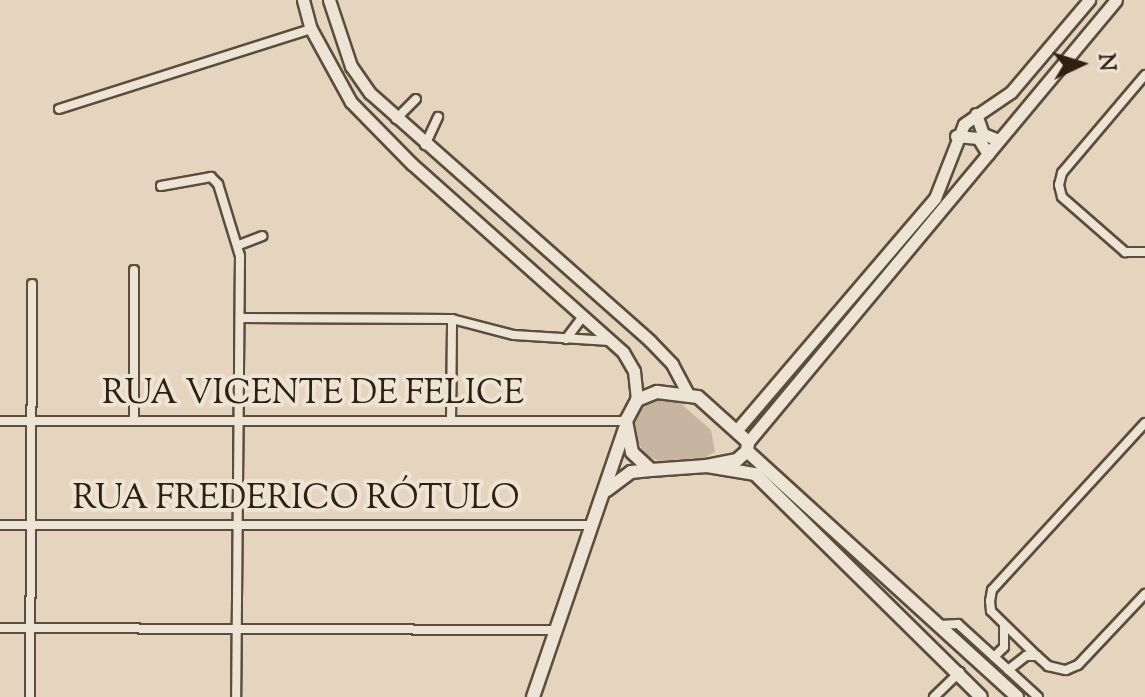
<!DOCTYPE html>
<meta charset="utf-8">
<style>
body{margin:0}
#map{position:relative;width:1145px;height:697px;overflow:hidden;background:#e5d5be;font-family:"Sorts Mill Goudy",serif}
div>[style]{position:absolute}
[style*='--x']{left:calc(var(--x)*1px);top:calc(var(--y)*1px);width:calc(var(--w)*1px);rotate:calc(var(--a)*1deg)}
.green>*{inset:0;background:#c6b6a1}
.roads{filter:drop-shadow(2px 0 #5c4e3c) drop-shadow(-2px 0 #5c4e3c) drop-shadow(0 2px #5c4e3c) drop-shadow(0 -2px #5c4e3c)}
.minor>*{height:8px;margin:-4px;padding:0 4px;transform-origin:4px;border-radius:4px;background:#eee4d5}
.tertiary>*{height:11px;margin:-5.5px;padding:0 5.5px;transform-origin:5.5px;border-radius:5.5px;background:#eee4d5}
.secondary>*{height:12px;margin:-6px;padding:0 6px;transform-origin:6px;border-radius:6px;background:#eee4d5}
span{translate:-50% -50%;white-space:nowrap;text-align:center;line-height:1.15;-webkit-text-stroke:8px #eee4d5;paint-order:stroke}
.street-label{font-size:34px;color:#2f2111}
.north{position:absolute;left:1041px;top:24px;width:80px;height:80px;-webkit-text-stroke:6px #eee4d5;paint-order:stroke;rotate:86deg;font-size:22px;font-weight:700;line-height:32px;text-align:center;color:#2f2111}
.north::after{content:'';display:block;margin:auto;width:28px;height:36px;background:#2f2111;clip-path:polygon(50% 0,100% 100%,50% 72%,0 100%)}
</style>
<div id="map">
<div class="green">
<i style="clip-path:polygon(659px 399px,678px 401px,711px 430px,715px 452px,702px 459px,665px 463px,646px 456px,635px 437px,635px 419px,644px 406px)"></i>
</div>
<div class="roads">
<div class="minor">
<i style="--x:1145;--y:75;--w:128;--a:130.3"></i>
<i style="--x:1062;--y:173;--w:12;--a:104"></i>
<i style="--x:1059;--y:185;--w:12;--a:76"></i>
<i style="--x:1062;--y:197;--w:84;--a:41.1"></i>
<i style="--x:1125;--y:252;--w:20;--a:0"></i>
<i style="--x:59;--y:109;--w:264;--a:-17.6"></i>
<i style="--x:396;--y:119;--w:28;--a:-45"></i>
<i style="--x:425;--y:145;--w:31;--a:-65"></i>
<i style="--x:161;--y:186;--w:51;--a:-10.2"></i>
<i style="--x:211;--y:177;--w:10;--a:45"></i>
<i style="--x:218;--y:184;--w:75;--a:73"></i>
<i style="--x:240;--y:256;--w:441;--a:90.5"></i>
<i style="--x:239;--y:245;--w:25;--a:-21"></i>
<i style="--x:241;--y:318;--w:211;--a:0.3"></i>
<i style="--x:452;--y:319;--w:64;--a:14.5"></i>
<i style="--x:514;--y:335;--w:96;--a:3.6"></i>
<i style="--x:566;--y:339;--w:26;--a:-53"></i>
<i style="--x:0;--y:421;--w:626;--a:0"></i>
<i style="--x:134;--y:421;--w:151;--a:-90"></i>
<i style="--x:451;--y:421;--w:102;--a:-89.4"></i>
<i style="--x:1145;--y:423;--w:226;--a:132.5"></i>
<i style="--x:992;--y:590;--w:11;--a:100"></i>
<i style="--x:990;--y:601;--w:10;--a:84"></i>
<i style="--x:991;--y:611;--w:64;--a:44.4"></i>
<i style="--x:1037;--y:656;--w:15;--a:42"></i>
<i style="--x:1048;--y:666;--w:18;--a:13"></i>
<i style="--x:1066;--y:670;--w:13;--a:-23"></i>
<i style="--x:1078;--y:665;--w:98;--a:-46.7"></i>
<i style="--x:0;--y:525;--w:593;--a:0"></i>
<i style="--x:939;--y:625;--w:19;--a:-3"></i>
<i style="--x:958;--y:624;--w:108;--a:42.4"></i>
<i style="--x:0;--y:628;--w:556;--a:0.21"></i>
<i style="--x:994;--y:657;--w:14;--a:-45"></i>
<i style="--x:1004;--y:647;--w:20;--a:-90"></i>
<i style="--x:1008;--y:670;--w:23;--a:-38"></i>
<i style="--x:1026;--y:656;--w:11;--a:0"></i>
<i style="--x:30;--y:697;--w:413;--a:-89.7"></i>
<i style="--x:934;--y:697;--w:36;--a:-44"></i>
</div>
<div class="tertiary">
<i style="--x:303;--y:0;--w:30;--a:75"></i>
<i style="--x:311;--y:29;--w:83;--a:61.3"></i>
<i style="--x:351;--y:102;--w:87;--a:45.5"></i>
<i style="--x:412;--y:164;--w:283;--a:41.7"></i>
<i style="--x:623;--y:352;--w:22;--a:60"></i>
<i style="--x:634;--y:371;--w:29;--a:84"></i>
<i style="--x:329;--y:0;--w:70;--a:71.6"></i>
<i style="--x:351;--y:66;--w:33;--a:55"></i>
<i style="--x:370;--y:93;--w:374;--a:41.5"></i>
<i style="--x:650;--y:341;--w:32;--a:46"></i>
<i style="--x:672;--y:364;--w:34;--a:62"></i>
<i style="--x:976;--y:114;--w:21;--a:71"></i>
<i style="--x:983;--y:134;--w:17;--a:21"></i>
<i style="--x:956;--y:136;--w:22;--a:5"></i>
<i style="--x:978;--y:138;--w:19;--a:58"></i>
<i style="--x:736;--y:431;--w:306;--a:-49.5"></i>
<i style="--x:935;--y:198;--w:79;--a:-68.6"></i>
<i style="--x:964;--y:124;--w:57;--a:-34.2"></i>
<i style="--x:1011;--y:92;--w:121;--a:-49.7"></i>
<i style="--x:748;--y:442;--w:575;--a:-50.22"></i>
</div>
<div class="secondary">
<i style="--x:657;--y:392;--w:41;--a:7"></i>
<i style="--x:698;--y:397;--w:67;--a:42"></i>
<i style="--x:748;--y:442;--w:9;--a:96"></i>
<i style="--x:747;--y:451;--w:13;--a:138"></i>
<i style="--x:737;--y:460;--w:31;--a:169"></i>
<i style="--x:707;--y:466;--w:56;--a:175.9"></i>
<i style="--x:651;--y:470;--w:26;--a:-137"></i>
<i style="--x:632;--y:452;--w:32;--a:-101"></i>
<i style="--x:626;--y:421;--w:24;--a:-62"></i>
<i style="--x:637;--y:400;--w:22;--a:-22"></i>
<i style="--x:747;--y:451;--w:365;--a:42.3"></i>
<i style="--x:707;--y:466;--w:49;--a:9.5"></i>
<i style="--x:755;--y:474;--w:317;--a:44.6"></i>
<i style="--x:607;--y:490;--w:30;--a:-37"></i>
<i style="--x:631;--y:472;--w:20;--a:-6"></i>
<i style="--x:533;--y:697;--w:284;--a:-71.1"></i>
</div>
</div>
<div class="street-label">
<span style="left:313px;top:395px">RUA VICENTE DE FELICE</span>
<span style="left:296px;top:500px">RUA FREDERICO RÓTULO</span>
</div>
<div class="north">N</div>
</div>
